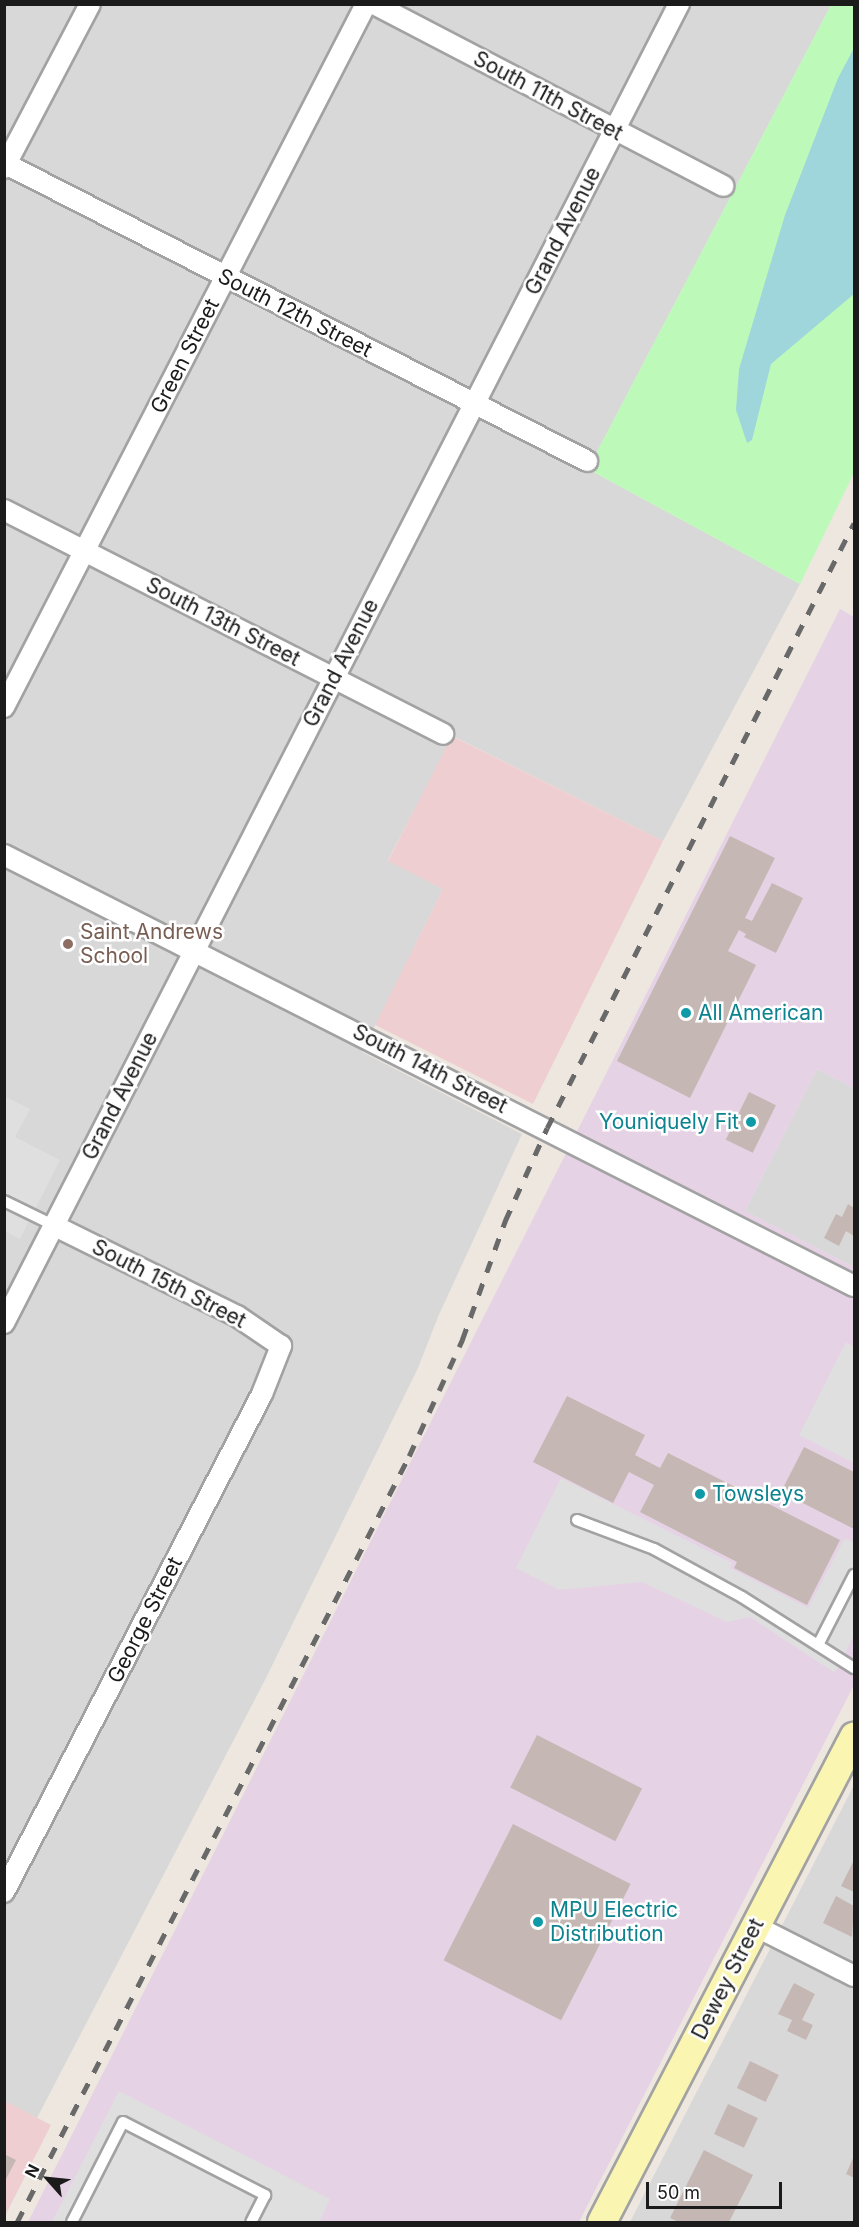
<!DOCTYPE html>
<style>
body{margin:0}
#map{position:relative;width:859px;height:2227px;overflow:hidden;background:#ede7e0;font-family:Inter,sans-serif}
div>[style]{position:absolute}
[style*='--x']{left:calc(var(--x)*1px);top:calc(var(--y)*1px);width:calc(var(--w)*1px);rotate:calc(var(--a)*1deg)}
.residential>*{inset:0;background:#d9d8d8}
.commercial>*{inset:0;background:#efced1}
.industrial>*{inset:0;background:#e6d2e5}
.park>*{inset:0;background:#bdfaba}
.parking>*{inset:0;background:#dfdfdf}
.water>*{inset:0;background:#9fd6dc}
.building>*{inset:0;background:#c5b8b4;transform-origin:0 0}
.roads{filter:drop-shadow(2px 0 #a2a2a2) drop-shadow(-2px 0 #a2a2a2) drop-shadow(0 2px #a2a2a2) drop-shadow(0 -2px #a2a2a2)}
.lane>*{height:10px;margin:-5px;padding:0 5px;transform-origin:5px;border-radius:5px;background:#fff}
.street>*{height:20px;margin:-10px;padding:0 10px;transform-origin:10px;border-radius:10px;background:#fff}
.secondary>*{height:28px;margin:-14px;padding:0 14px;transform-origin:14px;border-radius:14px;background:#faf5b1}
.rail>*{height:4.5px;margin-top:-2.25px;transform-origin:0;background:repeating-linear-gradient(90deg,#696969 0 12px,transparent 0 24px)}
.dots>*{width:16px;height:16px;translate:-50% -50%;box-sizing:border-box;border:3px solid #fff;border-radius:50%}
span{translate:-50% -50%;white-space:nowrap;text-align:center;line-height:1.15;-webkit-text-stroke:5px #fff;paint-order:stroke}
.street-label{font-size:21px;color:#1b1b1b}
.education-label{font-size:21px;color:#785e54}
.left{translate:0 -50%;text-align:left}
.culture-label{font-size:21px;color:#0d838f}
.right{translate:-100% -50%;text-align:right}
.frame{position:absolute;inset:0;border:6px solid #1b1b1b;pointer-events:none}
.north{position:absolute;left:18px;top:2149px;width:60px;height:60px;-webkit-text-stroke:4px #fff;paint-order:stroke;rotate:297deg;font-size:16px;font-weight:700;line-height:24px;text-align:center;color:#1b1b1b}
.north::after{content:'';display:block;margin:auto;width:21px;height:27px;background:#1b1b1b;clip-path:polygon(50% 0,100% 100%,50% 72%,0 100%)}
.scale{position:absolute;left:646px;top:2182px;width:136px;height:27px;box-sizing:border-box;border:3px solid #1b1b1b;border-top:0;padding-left:8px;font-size:18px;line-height:21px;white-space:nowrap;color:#1b1b1b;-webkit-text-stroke:4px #fff;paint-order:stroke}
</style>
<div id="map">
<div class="residential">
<i style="clip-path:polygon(4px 5px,831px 5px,588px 469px,800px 584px,663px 841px,453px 736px,388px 860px,443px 889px,362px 1052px,522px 1134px,438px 1317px,418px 1368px,266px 1678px,37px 2118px,4px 2101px)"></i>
<i style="clip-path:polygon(817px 1069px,854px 1088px,854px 1267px,745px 1211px)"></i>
<i style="clip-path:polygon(854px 1785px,854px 2222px,630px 2222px)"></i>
</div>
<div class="commercial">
<i style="clip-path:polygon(452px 736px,663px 841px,533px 1104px,375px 1025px,443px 889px,388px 861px)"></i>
<i style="clip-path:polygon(5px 2101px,51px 2125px,5px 2216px)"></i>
</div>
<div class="industrial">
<i style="clip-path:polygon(840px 609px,854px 617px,854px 1088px,817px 1069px,745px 1211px,854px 1267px,854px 1685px,579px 2222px,28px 2222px)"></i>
</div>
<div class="park">
<i style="clip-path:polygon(831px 5px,854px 5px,854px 473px,800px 584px,588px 469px)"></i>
</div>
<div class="parking">
<i style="clip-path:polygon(4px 1096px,30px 1109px,15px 1137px,60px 1160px,20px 1239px,5px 1231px)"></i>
<i style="clip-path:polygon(846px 1342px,854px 1347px,854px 1463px,799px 1435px)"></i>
<i style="clip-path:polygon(561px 1478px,732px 1563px,730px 1568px,808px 1608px,845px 1538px,854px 1543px,854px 1635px,835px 1673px,750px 1617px,727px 1622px,642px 1582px,559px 1590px,516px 1568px)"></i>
<i style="clip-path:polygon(119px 2091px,330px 2199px,319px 2222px,52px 2222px)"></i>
</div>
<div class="water">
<i style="clip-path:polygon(854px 48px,854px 294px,771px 364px,752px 440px,747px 443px,736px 410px,739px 369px,785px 215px,838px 78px)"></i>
</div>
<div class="building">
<i style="clip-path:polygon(730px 836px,775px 858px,745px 918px,752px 921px,772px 883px,803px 898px,776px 953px,744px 937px,746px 934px,739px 930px,728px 951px,756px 965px,690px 1098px,617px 1061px)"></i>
<i style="left:749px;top:1092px;width:30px;height:53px;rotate:26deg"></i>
<i style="clip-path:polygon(848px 1204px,854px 1208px,854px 1236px,846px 1231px,839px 1246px,824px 1238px,836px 1214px,842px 1217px)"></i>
<i style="clip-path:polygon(567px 1396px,645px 1435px,635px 1455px,660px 1468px,668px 1453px,840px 1540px,807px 1605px,734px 1568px,737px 1562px,640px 1512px,654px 1485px,629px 1472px,613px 1503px,533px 1462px)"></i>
<i style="clip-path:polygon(804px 1447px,854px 1472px,854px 1529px,781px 1492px)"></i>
<i style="left:537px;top:1735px;width:118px;height:59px;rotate:27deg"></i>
<i style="left:513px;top:1824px;width:132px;height:153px;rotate:27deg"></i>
<i style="clip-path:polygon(854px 1860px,854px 1892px,841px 1886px)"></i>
<i style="clip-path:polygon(836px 1896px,854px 1906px,852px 1937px,823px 1923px)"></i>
<i style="clip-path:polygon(794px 1983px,815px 1994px,802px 2020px,813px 2025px,806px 2040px,787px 2031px,792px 2020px,778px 2014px)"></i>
<i style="left:750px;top:2061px;width:32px;height:30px;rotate:26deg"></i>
<i style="left:728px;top:2104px;width:33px;height:33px;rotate:25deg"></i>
<i style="clip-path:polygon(704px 2150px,753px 2175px,729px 2222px,679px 2222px,670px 2218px)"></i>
<i style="clip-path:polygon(4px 2154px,16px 2160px,4px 2183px)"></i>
<i style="clip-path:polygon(854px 2156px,854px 2178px,846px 2174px)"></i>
</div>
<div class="roads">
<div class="lane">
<i style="--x:4;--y:1201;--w:57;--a:26.1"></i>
<i style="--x:577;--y:1520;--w:82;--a:20.6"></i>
<i style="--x:654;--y:1549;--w:100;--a:28.6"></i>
<i style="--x:742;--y:1597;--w:133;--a:32.4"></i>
<i style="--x:818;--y:1645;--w:79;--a:-62.8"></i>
<i style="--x:72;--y:2222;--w:112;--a:-63"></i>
<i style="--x:123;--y:2122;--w:160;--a:27.2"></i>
<i style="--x:265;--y:2195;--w:30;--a:117"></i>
</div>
<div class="street">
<i style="--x:374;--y:4;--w:394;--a:27.5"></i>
<i style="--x:4;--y:163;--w:655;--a:27.07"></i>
<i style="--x:4;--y:168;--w:185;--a:-62.3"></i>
<i style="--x:4;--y:510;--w:493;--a:27"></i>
<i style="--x:4;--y:707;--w:791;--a:-62.75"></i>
<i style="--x:4;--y:855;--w:953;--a:26.89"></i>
<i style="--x:4;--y:1323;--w:1482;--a:-62.9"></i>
<i style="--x:4;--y:1892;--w:561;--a:-62.61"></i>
<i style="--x:262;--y:1394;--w:52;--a:-68.4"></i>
<i style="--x:281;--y:1346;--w:53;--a:-145.7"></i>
<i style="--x:237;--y:1316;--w:203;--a:-153.7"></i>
<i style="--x:755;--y:1926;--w:111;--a:26.8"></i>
</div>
<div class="secondary">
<i style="--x:602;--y:2222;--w:547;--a:-62.54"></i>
</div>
</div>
<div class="rail">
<i style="--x:17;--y:2222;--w:860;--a:-62.9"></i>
<i style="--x:409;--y:1456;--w:128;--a:-65.4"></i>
<i style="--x:462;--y:1340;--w:127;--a:-70.1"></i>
<i style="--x:505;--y:1221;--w:102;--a:-65.7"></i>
<i style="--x:547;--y:1128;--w:678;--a:-63.1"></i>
</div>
<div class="dots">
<i style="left:68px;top:944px;background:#8d6e63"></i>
<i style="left:686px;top:1013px;background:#0f9aa8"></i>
<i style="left:751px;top:1122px;background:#0f9aa8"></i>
<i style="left:700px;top:1494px;background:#0f9aa8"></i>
<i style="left:538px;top:1922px;background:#0f9aa8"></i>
</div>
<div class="street-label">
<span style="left:548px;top:96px;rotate:28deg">South 11th Street</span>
<span style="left:563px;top:231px;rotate:-63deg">Grand Avenue</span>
<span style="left:295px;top:313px;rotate:27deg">South 12th Street</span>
<span style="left:185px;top:356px;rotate:-63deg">Green Street</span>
<span style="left:223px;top:622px;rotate:27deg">South 13th Street</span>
<span style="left:341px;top:663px;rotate:-63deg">Grand Avenue</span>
<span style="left:430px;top:1069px;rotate:27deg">South 14th Street</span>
<span style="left:120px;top:1096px;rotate:-63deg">Grand Avenue</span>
<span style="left:169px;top:1284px;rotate:27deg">South 15th Street</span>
<span style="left:145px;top:1620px;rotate:-63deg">George Street</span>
<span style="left:728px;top:1979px;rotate:-63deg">Dewey Street</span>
</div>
<div class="education-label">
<span class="left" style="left:80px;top:944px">Saint Andrews<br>School</span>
</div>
<div class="culture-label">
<span class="left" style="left:698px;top:1013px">All American</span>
<span class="right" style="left:739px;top:1122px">Youniquely Fit</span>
<span class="left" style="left:712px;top:1494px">Towsleys</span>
<span class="left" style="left:550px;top:1922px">MPU Electric<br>Distribution</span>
</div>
<div class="frame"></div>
<div class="north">N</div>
<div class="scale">50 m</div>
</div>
